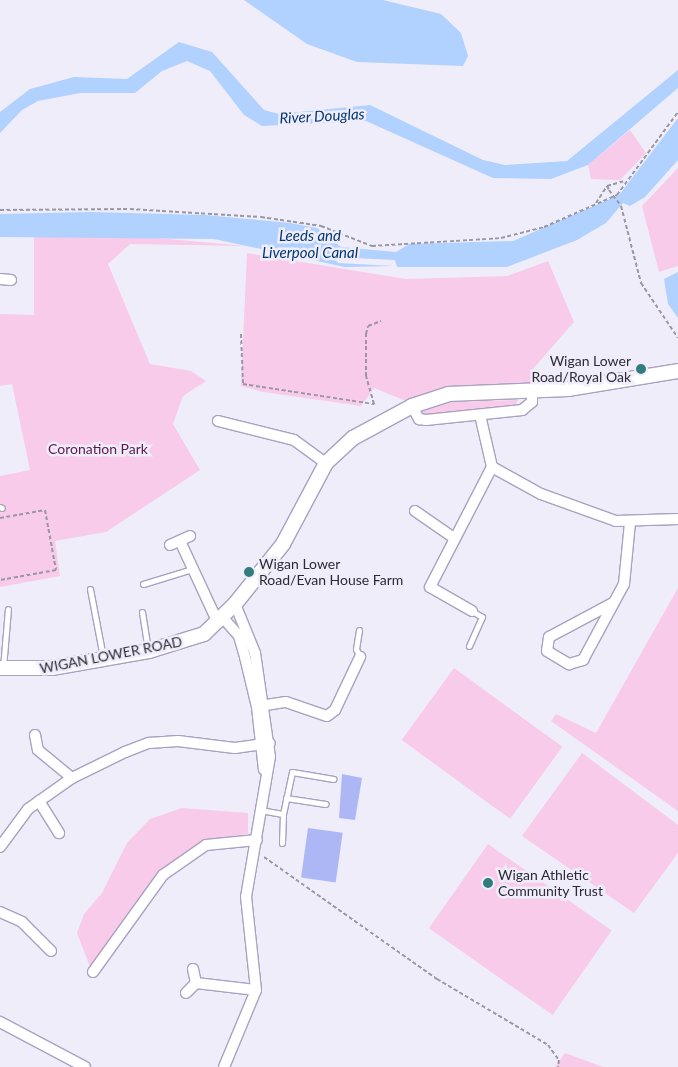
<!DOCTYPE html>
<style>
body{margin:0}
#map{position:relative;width:678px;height:1067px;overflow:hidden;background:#f0edfa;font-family:Lato,sans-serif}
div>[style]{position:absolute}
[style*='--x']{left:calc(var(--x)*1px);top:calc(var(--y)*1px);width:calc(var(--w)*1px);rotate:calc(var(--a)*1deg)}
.green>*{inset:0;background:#f7cbe9;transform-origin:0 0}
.water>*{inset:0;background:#b1d1fe}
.building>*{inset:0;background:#adb7f6;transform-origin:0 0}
.path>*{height:2px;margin-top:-1px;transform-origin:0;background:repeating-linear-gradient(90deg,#9a97a4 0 4px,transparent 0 6.5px)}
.roads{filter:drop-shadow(1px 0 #a9a1c1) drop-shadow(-1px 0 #a9a1c1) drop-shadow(0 1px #a9a1c1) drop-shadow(0 -1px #a9a1c1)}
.service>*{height:5px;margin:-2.5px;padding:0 2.5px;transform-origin:2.5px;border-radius:2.5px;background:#fff}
.minor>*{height:10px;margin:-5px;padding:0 5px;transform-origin:5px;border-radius:5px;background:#fff}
.secondary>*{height:14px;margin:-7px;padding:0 7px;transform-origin:7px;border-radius:7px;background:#fff}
.path-bridge>*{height:2px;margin-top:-1px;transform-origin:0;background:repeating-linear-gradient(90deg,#9a97a4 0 4px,transparent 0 6.5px)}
.dots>*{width:14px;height:14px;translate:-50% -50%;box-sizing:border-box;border:2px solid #f0edfa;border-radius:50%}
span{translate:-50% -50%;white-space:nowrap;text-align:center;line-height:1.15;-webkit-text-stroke:5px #f0edfa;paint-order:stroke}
.poi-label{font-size:14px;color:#2d2a36}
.right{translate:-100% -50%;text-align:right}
.left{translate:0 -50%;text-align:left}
.park-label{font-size:14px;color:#5d184e}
.street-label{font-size:14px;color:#2d2a36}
.water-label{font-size:15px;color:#013675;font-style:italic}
</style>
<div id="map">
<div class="green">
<i style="clip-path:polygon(630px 130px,646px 153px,620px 180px,591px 179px,588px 165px)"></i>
<i style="clip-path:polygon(678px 168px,678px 266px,659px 272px,642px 206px)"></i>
<i style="clip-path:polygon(123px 235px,247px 246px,130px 244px,108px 264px,150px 364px,191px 371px,206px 381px,183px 396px,173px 424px,200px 470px,106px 532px,55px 541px,60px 576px,0 587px,0 476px,30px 470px,12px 384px,0 386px,0 314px,34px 315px,34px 237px)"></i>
<i style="clip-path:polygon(247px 253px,406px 279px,507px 276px,548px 261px,574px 322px,532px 370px,535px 385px,443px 389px,406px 401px,374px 388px,361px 406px,263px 392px,241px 386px)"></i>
<i style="clip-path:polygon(518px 400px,515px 406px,426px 416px,421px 412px,450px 402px)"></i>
<i style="clip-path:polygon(678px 588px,678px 811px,551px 721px,556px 714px,596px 733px)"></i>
<i style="left:454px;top:668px;width:134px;height:89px;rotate:36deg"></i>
<i style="clip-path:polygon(582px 753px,678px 825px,678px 853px,634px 913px,522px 836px)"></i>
<i style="clip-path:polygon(182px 808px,248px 813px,248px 834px,201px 841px,165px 867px,90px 967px,77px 933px,84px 914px,102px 893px,127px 843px,150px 819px)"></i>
<i style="left:488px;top:844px;width:151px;height:103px;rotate:35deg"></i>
<i style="clip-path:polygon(565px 1053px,603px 1067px,555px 1067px)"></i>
</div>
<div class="water">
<i style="clip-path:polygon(244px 0,383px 0,441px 14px,461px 33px,468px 56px,463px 66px,357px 62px,307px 44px)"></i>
<i style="clip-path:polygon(179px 42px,212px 52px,264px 110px,279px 114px,370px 105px,483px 160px,505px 165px,567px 161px,678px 70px,678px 88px,588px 165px,551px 179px,493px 178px,366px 121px,262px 126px,244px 115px,210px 71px,187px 61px,162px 71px,135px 93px,80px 93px,38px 101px,22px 110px,0 133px,0 112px,30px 89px,74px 77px,127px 79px)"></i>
<i style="clip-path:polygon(678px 118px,678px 160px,645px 197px,630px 206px,623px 203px,606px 223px,577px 240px,507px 267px,397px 267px,395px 260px,333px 257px,338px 263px,393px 266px,345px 267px,214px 239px,0 237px,0 214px,91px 212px,205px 215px,290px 223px,317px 228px,341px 247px,396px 252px,409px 244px,513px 241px,619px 195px)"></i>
<i style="clip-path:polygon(678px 272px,678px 318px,668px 304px,664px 279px)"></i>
</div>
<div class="building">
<i style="clip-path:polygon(342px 774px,362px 778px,355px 820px,339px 818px)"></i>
<i style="left:308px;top:828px;width:35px;height:50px;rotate:8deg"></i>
</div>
<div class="path">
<i style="--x:607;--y:186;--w:4;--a:63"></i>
<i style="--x:596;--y:203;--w:20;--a:-57"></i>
<i style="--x:607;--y:186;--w:18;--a:-16"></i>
<i style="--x:621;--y:206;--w:80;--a:75.4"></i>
<i style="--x:641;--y:283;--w:66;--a:56.1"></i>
<i style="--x:0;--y:210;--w:130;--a:-0.4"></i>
<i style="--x:130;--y:209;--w:131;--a:3.5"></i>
<i style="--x:261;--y:217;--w:61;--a:8.5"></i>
<i style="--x:321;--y:226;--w:55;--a:21.4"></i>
<i style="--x:372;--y:246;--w:129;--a:-3.5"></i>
<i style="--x:501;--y:238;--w:44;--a:-14.3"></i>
<i style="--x:544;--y:227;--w:80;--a:-23.7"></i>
<i style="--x:617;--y:195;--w:103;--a:-53.7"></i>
<i style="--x:241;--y:334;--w:50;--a:87.7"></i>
<i style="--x:243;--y:384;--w:133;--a:8.7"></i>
<i style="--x:374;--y:404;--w:29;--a:-106"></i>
<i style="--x:366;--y:376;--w:42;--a:-90"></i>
<i style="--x:366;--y:334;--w:8;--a:-76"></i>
<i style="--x:368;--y:326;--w:14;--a:-21"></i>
<i style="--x:0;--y:518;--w:46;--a:-10.1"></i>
<i style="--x:45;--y:510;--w:61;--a:79.6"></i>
<i style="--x:56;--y:570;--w:57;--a:169.9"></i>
<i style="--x:264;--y:857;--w:212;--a:35.2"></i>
<i style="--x:437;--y:979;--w:129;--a:30.7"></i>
<i style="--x:548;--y:1045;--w:19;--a:54"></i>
<i style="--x:559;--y:1060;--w:7;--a:98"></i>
</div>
<div class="roads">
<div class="service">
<i style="--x:0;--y:507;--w:2;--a:27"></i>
<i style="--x:143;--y:584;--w:51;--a:-17"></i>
<i style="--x:90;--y:589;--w:69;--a:79.2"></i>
<i style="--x:142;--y:612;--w:38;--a:81"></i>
<i style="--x:359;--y:630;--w:19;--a:99"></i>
<i style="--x:356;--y:649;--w:9;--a:63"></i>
<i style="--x:469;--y:646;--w:32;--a:-66"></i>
<i style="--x:482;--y:617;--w:12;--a:-149"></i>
<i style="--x:3;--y:668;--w:59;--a:-85.2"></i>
<i style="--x:286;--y:798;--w:40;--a:8.5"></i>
<i style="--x:260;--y:810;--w:23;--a:10"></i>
<i style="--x:283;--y:814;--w:43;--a:-77.9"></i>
<i style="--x:292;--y:772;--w:42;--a:9.7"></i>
<i style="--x:282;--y:843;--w:29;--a:-88"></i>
</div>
<div class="minor">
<i style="--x:0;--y:279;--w:11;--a:5"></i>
<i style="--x:412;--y:406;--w:15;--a:62"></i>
<i style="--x:419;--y:419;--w:7;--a:8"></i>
<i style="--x:426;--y:420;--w:97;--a:-5.9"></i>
<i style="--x:522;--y:410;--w:13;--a:-39"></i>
<i style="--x:532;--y:402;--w:11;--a:-90"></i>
<i style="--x:480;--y:415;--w:53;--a:77"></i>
<i style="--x:492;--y:467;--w:56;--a:28.9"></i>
<i style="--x:541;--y:494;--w:80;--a:19.8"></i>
<i style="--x:616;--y:521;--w:62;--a:-1.8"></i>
<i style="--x:218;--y:421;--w:78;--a:14"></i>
<i style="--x:294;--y:440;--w:39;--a:36"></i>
<i style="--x:415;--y:511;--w:47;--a:34.7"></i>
<i style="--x:180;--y:541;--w:90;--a:65.1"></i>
<i style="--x:170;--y:545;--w:22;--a:-24"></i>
<i style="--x:613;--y:603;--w:72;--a:152"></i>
<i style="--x:549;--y:637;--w:14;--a:98"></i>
<i style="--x:547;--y:651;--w:26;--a:31"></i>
<i style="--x:569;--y:664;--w:15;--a:-16"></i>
<i style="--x:583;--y:660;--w:86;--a:-61.7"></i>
<i style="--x:624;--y:584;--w:61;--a:-84.4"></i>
<i style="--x:472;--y:611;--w:48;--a:-150.3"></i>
<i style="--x:430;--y:587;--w:135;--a:-62.7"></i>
<i style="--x:223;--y:618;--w:24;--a:48"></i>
<i style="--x:239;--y:636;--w:22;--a:74"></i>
<i style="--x:245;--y:657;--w:51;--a:76.5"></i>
<i style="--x:257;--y:707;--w:63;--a:83.7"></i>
<i style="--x:260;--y:706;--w:26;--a:-9"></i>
<i style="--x:286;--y:702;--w:43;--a:18.9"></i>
<i style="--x:327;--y:716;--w:10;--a:-37"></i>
<i style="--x:335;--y:710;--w:59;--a:-64.7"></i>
<i style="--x:35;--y:735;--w:15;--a:79"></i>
<i style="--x:38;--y:750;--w:44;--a:39.5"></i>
<i style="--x:39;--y:801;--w:38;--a:58"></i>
<i style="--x:0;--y:847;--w:47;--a:-53.6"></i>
<i style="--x:28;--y:809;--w:54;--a:-35.2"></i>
<i style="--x:72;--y:778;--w:59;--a:-26.1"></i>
<i style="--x:125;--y:752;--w:26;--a:-21"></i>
<i style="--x:149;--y:743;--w:29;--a:-4"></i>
<i style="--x:178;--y:741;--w:57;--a:7"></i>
<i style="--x:235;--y:748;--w:35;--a:-8"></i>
<i style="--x:0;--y:912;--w:24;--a:24"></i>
<i style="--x:22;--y:922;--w:41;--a:45"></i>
<i style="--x:193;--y:969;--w:14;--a:78"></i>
<i style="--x:196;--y:983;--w:60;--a:6.7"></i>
<i style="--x:93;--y:972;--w:120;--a:-54.2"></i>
<i style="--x:163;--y:875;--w:52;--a:-34.9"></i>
<i style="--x:206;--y:845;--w:51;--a:-5.6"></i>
<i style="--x:186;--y:993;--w:14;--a:-45"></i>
<i style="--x:0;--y:1022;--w:96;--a:27.9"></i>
<i style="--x:224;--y:1067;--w:83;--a:-67.4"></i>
<i style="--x:256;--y:990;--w:94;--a:-96.1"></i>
<i style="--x:246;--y:897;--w:142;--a:-80.3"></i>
<i style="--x:270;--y:757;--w:105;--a:-98.2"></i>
<i style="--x:255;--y:653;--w:53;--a:-112.2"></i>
</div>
<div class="secondary">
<i style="--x:0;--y:668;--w:52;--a:0"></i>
<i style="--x:52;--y:668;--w:98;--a:-9.9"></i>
<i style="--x:149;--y:651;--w:58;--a:-17.2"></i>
<i style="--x:204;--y:634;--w:43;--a:-44.1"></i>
<i style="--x:235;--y:604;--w:77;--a:-51.3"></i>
<i style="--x:283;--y:544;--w:92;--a:-62"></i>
<i style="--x:326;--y:463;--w:37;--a:-43"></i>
<i style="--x:353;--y:438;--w:67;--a:-28.5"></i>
<i style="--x:412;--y:406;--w:38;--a:-18"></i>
<i style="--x:448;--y:394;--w:120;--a:-2.4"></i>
<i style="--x:568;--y:389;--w:111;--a:-9.3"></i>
</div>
</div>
<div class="path-bridge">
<i style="--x:609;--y:190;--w:20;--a:53"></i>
</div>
<div class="dots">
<i style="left:641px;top:369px;background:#337c7d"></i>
<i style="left:249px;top:572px;background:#337c7d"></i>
<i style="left:488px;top:883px;background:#337c7d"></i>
</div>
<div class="poi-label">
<span class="right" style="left:631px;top:369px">Wigan Lower<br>Road/Royal Oak</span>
<span class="left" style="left:259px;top:572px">Wigan Lower<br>Road/Evan House Farm</span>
<span class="left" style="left:498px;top:883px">Wigan Athletic<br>Community Trust</span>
</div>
<div class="park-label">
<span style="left:98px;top:449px">Coronation Park</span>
</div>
<div class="street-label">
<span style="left:111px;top:655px;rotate:-11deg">WIGAN LOWER ROAD</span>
</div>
<div class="water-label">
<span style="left:322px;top:116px;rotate:-3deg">River Douglas</span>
<span style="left:310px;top:244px">Leeds and<br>Liverpool Canal</span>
</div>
</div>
